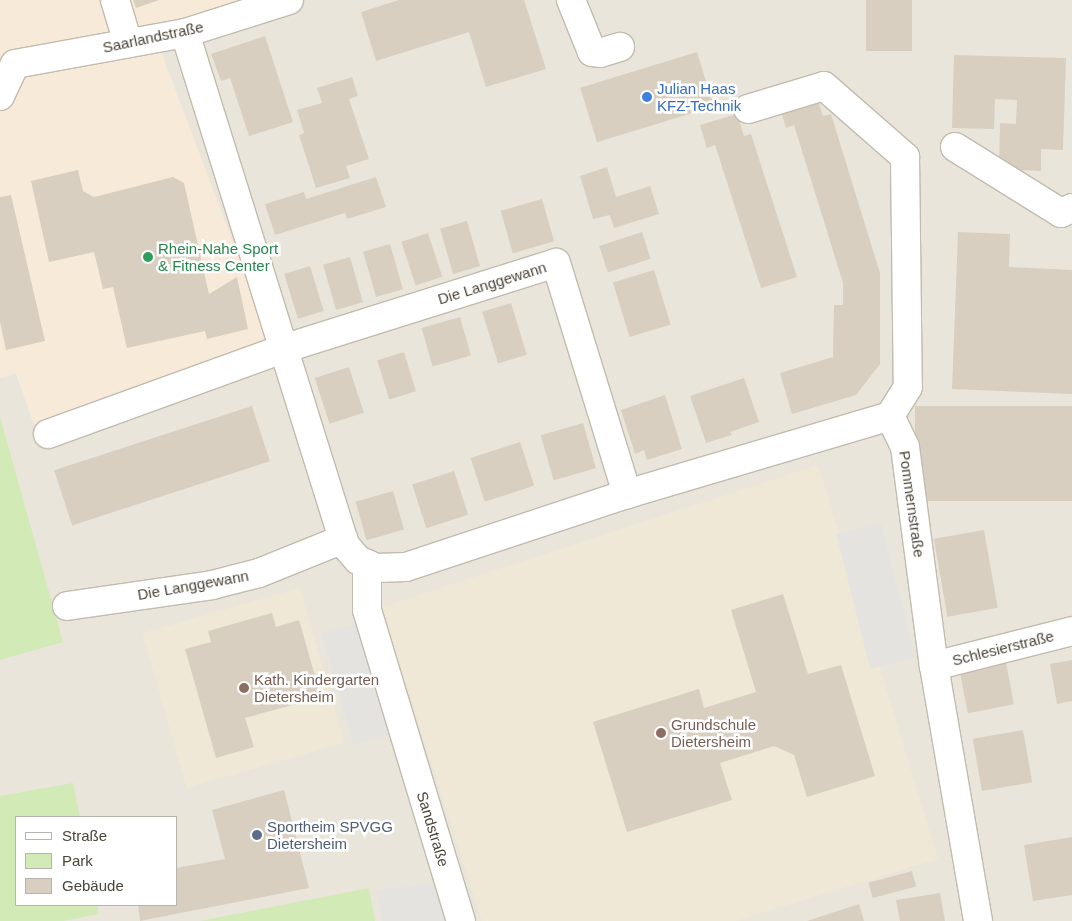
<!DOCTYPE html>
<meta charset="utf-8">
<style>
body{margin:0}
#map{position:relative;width:1072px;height:921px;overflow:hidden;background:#f6f3ec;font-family:Arial,sans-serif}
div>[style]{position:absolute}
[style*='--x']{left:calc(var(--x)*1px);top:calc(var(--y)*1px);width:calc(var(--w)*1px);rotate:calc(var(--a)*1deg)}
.residential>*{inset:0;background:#eae5da}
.commercial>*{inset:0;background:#f7ead8}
.education>*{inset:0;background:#efe8d6;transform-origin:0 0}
.green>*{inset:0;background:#d2eab5}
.parking>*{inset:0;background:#e5e3e0;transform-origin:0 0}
.building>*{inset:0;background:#d8cfc1;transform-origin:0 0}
.roads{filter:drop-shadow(1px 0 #c2bbae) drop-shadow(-1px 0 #c2bbae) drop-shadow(0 1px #c2bbae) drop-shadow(0 -1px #c2bbae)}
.minor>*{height:28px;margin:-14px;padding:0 14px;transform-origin:14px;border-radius:14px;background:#fff}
.dots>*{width:14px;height:14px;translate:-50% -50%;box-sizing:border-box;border:2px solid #fff;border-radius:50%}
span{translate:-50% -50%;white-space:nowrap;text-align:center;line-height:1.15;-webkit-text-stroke:5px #fff;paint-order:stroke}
.street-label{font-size:15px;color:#4b4439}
.shop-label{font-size:15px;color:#366cbe}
.left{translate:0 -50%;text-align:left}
.leisure-label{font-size:15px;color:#27864d}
.education-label{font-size:15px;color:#785e54}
.service-label{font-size:15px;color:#4e5e75}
.legend{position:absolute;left:15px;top:816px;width:162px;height:90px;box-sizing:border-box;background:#fff;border:1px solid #b7b4b0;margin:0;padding:6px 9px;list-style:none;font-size:15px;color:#4b4439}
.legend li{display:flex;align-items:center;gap:10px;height:25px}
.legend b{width:25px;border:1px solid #b7b4b0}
</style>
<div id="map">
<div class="residential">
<i style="clip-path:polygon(evenodd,289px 0,1072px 0,1072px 921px,0 921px,0 378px,16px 373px,35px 427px,159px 45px,289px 0,16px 817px,176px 817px,176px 905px,16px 905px,16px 817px)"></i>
</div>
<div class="commercial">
<i style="clip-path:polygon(0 0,289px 0,159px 46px,273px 349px,35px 427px,16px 373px,0 378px)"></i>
</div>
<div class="education">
<i style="clip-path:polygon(818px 465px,938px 859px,735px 921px,482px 921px,382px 607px)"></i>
<i style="left:300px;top:588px;width:161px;height:164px;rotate:74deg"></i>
</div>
<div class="green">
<i style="clip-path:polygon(0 417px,63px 642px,0 660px)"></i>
<i style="clip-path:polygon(73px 783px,80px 817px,16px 817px,16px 905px,97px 905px,99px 914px,63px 921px,0 921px,0 796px)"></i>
<i style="clip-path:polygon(369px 888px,375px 921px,200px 921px)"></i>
</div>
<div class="parking">
<i style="left:881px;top:523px;width:139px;height:46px;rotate:76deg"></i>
<i style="left:361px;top:622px;width:116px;height:41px;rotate:74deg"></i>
<i style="clip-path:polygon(435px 882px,447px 921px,382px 921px,376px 890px)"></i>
</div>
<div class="building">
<i style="clip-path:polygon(133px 0,159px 0,136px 8px)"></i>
<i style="clip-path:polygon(399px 0,524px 0,546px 69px,486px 87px,469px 32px,376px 61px,361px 12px)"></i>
<i style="left:866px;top:0;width:46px;height:51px"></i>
<i style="clip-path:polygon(265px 36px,293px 122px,249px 136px,230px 78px,221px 81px,211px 54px)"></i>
<i style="left:697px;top:52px;width:57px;height:122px;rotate:73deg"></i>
<i style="clip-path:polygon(954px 55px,1066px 58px,1063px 150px,1041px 149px,1041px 171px,999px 169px,1000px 123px,1016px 124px,1017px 100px,995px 99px,994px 129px,952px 128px)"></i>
<i style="clip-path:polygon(352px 77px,358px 96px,349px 99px,369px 159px,346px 166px,350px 178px,316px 188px,299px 135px,304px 133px,297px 110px,322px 103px,317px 88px)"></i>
<i style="clip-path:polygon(816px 94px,823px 116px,831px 114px,880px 273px,880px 364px,856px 395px,792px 414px,780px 373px,833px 357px,834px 305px,843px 305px,843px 283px,808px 170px,794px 125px,786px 128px,779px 105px)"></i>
<i style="clip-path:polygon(737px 114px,744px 136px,751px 134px,797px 277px,761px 288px,715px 145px,707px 148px,700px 125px)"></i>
<i style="clip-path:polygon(607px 167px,616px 197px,650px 186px,659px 214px,614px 228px,610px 215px,593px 219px,580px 176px)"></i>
<i style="clip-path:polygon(78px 170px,83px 191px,94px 197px,173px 177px,184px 183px,209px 294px,237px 277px,248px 329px,207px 339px,205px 331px,127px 348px,113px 287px,103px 289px,94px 252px,49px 262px,31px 181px)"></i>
<i style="clip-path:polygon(376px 177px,386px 207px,347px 219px,345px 213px,275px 235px,265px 204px,304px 192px,306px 199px)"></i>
<i style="clip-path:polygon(11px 195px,45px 341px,6px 350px,0 322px,0 197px)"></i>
<i style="left:542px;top:199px;width:44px;height:43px;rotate:74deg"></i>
<i style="left:467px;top:221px;width:47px;height:28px;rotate:74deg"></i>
<i style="left:642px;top:232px;width:28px;height:45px;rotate:72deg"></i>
<i style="clip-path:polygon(958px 232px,1010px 234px,1009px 267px,1072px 270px,1072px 394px,952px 389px)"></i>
<i style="left:428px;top:233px;width:46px;height:28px;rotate:72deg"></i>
<i style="left:390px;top:244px;width:47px;height:28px;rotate:74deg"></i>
<i style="left:350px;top:257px;width:47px;height:28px;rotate:74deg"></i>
<i style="left:310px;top:266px;width:47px;height:27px;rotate:73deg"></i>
<i style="left:654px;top:270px;width:57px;height:43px;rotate:73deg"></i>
<i style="left:511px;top:303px;width:54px;height:30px;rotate:73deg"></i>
<i style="left:460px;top:317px;width:40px;height:40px;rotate:74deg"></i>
<i style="left:404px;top:352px;width:41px;height:28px;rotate:73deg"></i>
<i style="left:349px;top:367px;width:48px;height:36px;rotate:72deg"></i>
<i style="clip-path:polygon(744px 378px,759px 422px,730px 432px,732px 435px,706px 443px,690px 396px)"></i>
<i style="clip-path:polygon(665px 395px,682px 449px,647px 460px,644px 450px,635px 454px,621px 410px)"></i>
<i style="left:252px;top:406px;width:58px;height:208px;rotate:72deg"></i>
<i style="left:1072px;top:406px;width:95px;height:157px;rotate:90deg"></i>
<i style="left:583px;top:423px;width:47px;height:44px;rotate:74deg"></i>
<i style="left:520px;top:442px;width:46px;height:52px;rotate:72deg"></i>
<i style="left:454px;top:471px;width:46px;height:44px;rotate:72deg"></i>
<i style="left:393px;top:491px;width:40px;height:39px;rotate:74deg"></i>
<i style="left:984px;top:530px;width:79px;height:51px;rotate:80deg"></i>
<i style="clip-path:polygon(783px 594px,808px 674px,841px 665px,875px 776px,807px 797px,794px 755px,774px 746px,720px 763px,732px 800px,627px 832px,593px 722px,699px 689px,704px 708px,756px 692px,731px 610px)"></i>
<i style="clip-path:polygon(272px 613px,276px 627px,299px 620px,321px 697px,245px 718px,254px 747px,216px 758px,185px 649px,211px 642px,208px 631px)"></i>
<i style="clip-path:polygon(1072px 660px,1072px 701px,1057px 704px,1050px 664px)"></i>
<i style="left:1006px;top:663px;width:42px;height:47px;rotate:79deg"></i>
<i style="left:1023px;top:730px;width:53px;height:51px;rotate:80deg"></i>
<i style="clip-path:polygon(284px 790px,309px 888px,140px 921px,138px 905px,176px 905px,176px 868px,225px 859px,212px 810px)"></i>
<i style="clip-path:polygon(1072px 837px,1072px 895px,1033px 901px,1024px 845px)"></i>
<i style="left:912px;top:871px;width:16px;height:45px;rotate:75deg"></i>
<i style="clip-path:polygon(940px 893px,945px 921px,900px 921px,896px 900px)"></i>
<i style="clip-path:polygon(859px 904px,864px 921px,807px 921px)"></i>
</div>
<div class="roads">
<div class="minor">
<i style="--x:115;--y:0;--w:45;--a:73.2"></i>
<i style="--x:571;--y:0;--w:56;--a:68"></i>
<i style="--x:592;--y:52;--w:8;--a:7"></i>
<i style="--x:600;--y:53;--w:21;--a:-17"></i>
<i style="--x:185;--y:33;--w:536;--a:72.65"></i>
<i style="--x:345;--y:545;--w:20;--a:49"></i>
<i style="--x:358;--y:560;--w:20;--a:24"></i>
<i style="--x:376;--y:568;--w:30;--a:-2"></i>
<i style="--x:406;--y:567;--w:233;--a:-18.3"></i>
<i style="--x:627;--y:494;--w:274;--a:-16.5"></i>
<i style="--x:0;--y:96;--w:35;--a:-65"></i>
<i style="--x:15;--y:64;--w:173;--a:-10.3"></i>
<i style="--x:185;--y:33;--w:109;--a:-17.6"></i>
<i style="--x:748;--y:109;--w:79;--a:-16.8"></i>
<i style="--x:824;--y:86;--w:108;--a:41.2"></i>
<i style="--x:905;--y:157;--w:230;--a:89.3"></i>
<i style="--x:908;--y:387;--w:34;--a:122"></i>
<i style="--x:890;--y:416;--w:34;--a:64"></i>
<i style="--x:905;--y:447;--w:221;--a:82.5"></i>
<i style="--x:934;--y:666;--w:259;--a:80.2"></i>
<i style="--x:955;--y:147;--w:125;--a:31.9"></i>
<i style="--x:1061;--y:213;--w:12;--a:-24"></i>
<i style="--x:48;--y:434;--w:250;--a:-19.9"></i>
<i style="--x:283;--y:349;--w:286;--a:-17.5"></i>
<i style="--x:556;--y:263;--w:242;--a:72.9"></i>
<i style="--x:367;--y:564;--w:46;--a:90"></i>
<i style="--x:367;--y:610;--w:325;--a:73.2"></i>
<i style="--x:67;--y:606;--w:147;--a:-8.2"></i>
<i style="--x:212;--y:585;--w:49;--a:-14.3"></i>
<i style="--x:259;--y:573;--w:91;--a:-22"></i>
<i style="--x:934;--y:666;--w:142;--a:-14.2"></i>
</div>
</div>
<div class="dots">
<i style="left:647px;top:97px;background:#3f7fe0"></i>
<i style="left:148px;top:257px;background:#2e9e5b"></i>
<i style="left:244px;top:688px;background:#8d6e63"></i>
<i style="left:661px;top:733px;background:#8d6e63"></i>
<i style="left:257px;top:835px;background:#5c6f8a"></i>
</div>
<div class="street-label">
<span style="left:153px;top:37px;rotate:-12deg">Saarlandstraße</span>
<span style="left:492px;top:283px;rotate:-17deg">Die Langgewann</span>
<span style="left:912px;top:504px;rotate:82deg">Pommernstraße</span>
<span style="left:193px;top:585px;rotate:-10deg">Die Langgewann</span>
<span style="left:1003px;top:648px;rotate:-14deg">Schlesierstraße</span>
<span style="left:433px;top:829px;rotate:73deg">Sandstraße</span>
</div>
<div class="shop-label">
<span class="left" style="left:657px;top:97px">Julian Haas<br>KFZ-Technik</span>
</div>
<div class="leisure-label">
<span class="left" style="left:158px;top:257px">Rhein-Nahe Sport<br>&amp; Fitness Center</span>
</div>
<div class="education-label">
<span class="left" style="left:254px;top:688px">Kath. Kindergarten<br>Dietersheim</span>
<span class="left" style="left:671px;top:733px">Grundschule<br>Dietersheim</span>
</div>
<div class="service-label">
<span class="left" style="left:267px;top:835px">Sportheim SPVGG<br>Dietersheim</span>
</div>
<ul class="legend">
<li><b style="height:6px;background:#fff"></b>Straße</li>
<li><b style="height:14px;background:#d2eab5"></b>Park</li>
<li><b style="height:14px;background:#d8cfc1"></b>Gebäude</li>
</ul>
</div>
